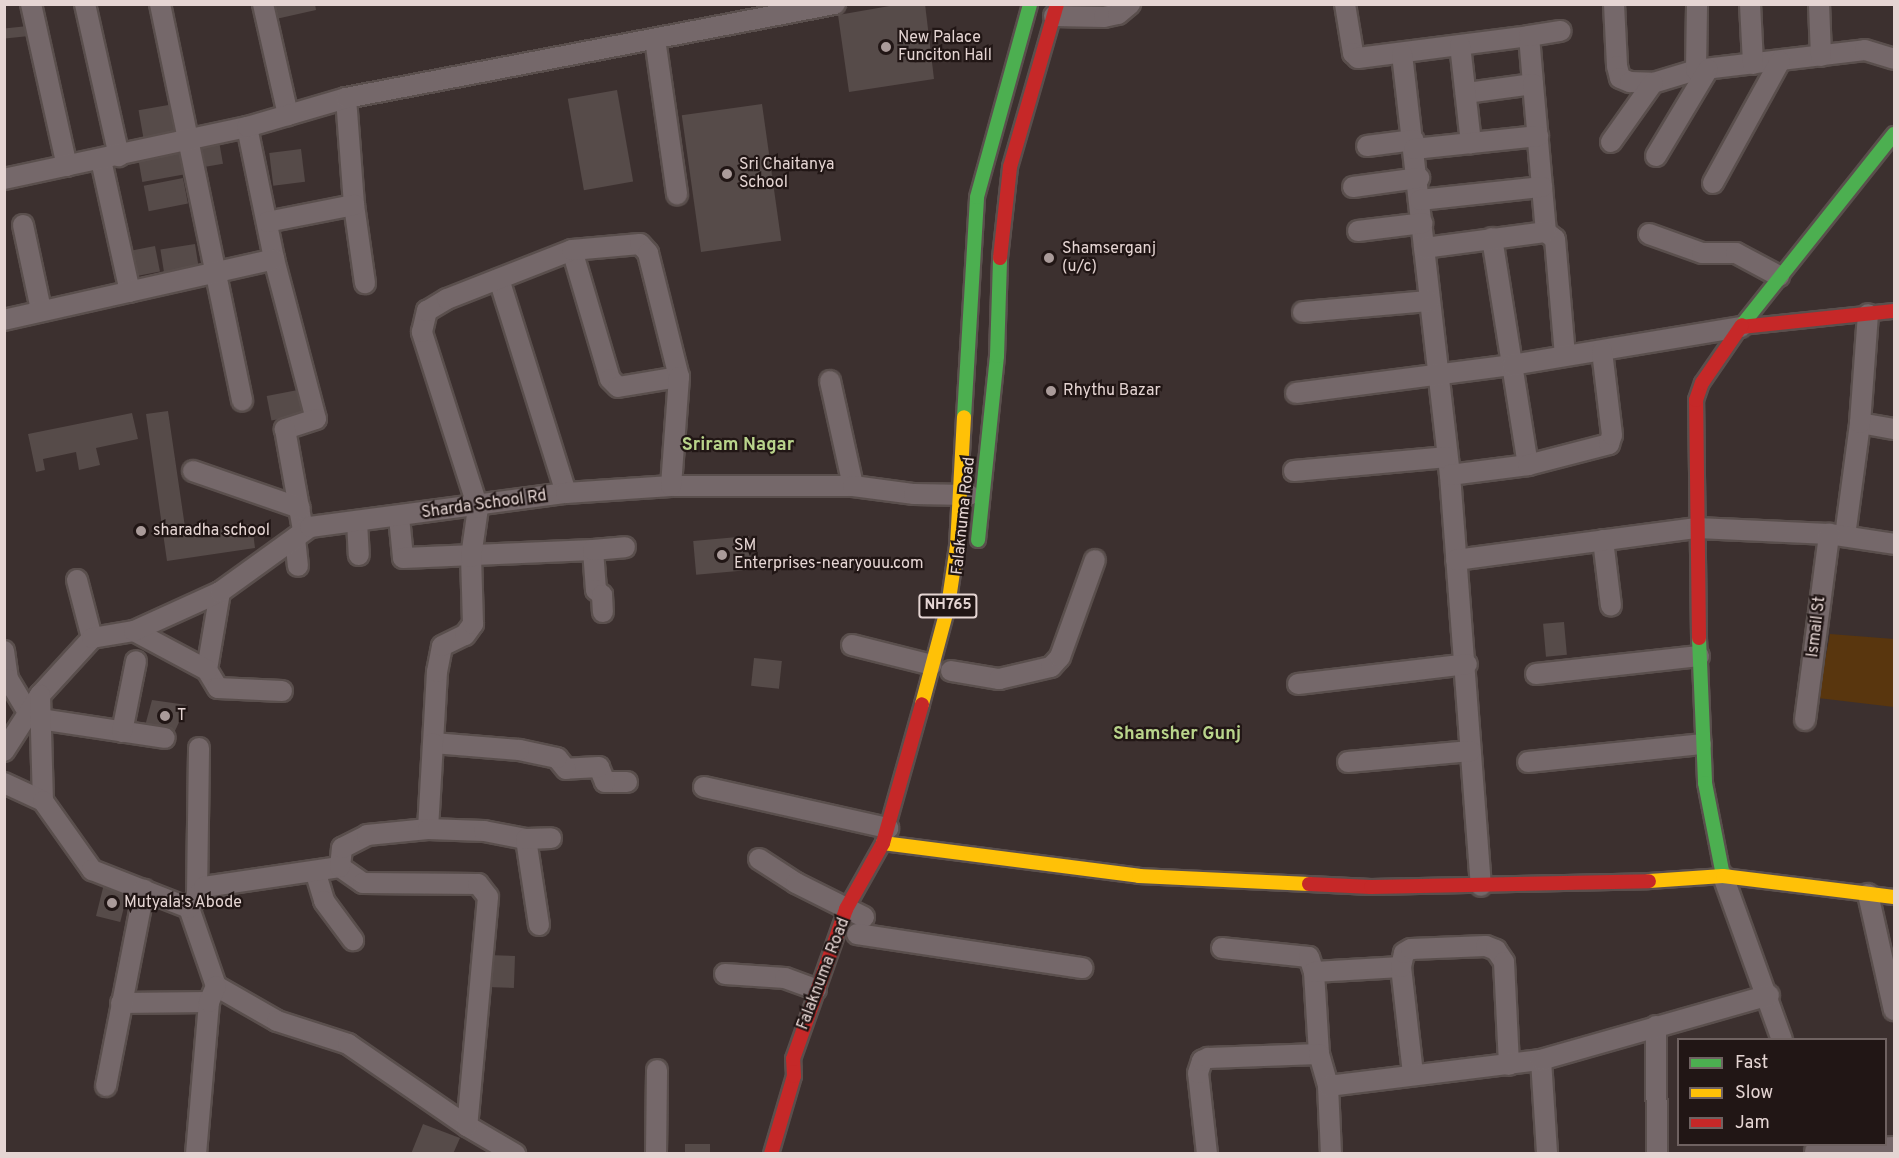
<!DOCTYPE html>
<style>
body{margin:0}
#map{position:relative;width:1899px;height:1158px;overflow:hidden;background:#3c302f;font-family:Overpass,sans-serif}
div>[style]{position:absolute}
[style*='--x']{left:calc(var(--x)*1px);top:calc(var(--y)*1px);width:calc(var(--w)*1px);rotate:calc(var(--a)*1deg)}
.green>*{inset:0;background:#59360e}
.building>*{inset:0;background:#564b49;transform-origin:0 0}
.roads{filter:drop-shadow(2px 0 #5a4f4d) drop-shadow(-2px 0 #5a4f4d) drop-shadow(0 2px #5a4f4d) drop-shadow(0 -2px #5a4f4d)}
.street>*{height:20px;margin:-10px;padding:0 10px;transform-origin:10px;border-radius:10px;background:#75686a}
.fast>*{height:14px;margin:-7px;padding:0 7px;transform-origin:7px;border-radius:7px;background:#4caf50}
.slow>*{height:14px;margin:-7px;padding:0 7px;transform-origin:7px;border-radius:7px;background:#ffc107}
.jam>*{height:14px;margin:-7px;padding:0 7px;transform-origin:7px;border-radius:7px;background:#c62828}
.dots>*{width:16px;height:16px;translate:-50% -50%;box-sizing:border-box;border:3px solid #211615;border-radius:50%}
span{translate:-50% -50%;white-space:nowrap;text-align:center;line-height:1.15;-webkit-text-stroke:4.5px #211615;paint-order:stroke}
.shield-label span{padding:2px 4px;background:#211615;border:2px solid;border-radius:4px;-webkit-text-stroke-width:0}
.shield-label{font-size:15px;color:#e5d5d3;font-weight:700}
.poi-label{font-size:16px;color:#e5d5d3}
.left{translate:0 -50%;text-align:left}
.street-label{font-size:16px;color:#e5d5d3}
.neighbourhood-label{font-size:18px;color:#b9d48b;font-weight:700}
.frame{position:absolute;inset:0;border:6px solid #e5d5d3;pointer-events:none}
.legend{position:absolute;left:1677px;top:1038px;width:210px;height:108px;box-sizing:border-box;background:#211615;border:2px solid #6f6261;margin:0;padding:8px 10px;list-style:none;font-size:18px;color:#e5d5d3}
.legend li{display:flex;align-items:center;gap:12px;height:30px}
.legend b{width:30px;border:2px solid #6f6261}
</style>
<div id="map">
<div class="green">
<i style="clip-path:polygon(1830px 634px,1894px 639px,1894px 707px,1818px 698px)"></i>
</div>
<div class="building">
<i style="clip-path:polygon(263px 4px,315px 4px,316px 10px,267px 21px)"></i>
<i style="clip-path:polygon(901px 4px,925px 4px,934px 79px,849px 92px,838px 15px)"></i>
<i style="left:28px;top:26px;width:10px;height:24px;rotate:84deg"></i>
<i style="left:617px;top:90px;width:93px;height:50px;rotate:80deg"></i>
<i style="left:174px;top:104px;width:28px;height:36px;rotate:80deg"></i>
<i style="left:762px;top:104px;width:138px;height:81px;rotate:82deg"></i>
<i style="left:219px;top:141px;width:23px;height:28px;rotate:80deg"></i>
<i style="left:179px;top:148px;width:27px;height:42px;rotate:80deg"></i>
<i style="left:301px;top:149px;width:33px;height:32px;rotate:83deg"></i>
<i style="left:183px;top:178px;width:26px;height:40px;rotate:79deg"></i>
<i style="left:195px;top:244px;width:26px;height:35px;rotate:81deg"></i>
<i style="left:155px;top:246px;width:26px;height:30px;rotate:79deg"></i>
<i style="left:303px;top:389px;width:25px;height:37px;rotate:79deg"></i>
<i style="clip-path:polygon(168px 411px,186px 534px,252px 524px,255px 548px,167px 561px,146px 414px)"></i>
<i style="clip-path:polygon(132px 413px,138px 439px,96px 448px,100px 465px,79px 470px,76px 452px,43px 459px,45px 470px,36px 472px,28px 434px)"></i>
<i style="left:749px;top:536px;width:34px;height:56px;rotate:85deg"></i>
<i style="left:1564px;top:622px;width:33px;height:21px;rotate:85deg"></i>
<i style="left:754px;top:658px;width:28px;height:28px;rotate:6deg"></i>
<i style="clip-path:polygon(152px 700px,187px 705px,174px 733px,145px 726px)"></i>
<i style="left:104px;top:884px;width:25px;height:33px;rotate:14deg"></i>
<i style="left:487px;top:955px;width:28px;height:32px;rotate:2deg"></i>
<i style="clip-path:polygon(423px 1124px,460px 1138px,453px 1154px,411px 1154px)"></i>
<i style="left:685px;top:1144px;width:25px;height:10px"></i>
</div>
<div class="roads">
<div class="street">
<i style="--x:31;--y:4;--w:166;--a:77.5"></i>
<i style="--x:85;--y:4;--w:156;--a:77.4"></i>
<i style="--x:160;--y:4;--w:405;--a:78.3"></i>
<i style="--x:263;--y:4;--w:114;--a:77.3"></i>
<i style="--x:1345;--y:4;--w:50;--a:80.7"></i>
<i style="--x:1353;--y:53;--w:7;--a:45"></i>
<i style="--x:1358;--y:58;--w:172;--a:-7.3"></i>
<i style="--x:1529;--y:36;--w:48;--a:85.2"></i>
<i style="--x:1533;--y:84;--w:68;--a:172.3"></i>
<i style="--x:1614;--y:4;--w:62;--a:87.2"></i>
<i style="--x:1617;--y:66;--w:12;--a:76"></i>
<i style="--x:1620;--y:78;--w:11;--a:22"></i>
<i style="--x:1630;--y:82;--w:23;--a:2"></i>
<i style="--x:1653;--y:83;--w:45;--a:-16.8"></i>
<i style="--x:1696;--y:70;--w:170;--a:-6.7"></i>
<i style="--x:1865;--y:50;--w:30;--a:17"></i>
<i style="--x:1750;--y:4;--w:60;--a:87.1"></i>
<i style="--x:1819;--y:4;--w:52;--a:87.8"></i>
<i style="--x:1054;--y:16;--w:50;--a:1.1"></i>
<i style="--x:1104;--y:17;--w:14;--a:-12"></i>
<i style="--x:1118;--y:14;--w:16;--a:-40"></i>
<i style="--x:1529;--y:36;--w:32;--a:-9"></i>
<i style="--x:655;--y:39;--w:157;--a:81.9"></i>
<i style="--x:1460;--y:45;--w:99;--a:83.6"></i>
<i style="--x:1402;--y:54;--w:424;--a:83.5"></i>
<i style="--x:1450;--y:475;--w:412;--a:85.7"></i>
<i style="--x:1696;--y:70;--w:66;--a:-89.1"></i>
<i style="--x:1533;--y:84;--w:149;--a:85"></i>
<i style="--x:1546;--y:232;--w:11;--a:38"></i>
<i style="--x:1555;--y:239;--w:116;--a:85.1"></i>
<i style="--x:346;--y:98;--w:107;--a:85.7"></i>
<i style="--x:354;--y:205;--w:79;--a:82"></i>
<i style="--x:247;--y:127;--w:135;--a:78.4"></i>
<i style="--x:274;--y:259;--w:165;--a:75.3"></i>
<i style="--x:316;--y:419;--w:33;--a:162"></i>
<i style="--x:285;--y:429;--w:103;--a:79.9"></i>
<i style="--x:1611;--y:142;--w:72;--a:-54.6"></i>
<i style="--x:1367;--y:146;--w:47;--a:-7.3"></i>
<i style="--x:1414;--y:149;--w:125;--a:-6"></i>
<i style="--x:1656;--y:156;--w:101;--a:-59.1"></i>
<i style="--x:101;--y:160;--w:135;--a:77.6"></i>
<i style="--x:4;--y:179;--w:249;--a:-12.1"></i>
<i style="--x:247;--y:127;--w:103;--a:-16.3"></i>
<i style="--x:346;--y:98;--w:498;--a:-10.9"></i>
<i style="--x:1713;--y:183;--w:139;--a:-61.2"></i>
<i style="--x:1353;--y:187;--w:67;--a:-7.8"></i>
<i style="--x:1420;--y:200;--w:123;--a:-6.1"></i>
<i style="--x:267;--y:222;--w:89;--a:-11.1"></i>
<i style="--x:23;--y:225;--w:87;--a:78"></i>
<i style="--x:1358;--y:231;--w:65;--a:-7"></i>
<i style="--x:1649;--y:234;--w:56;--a:19.7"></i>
<i style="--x:1702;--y:253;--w:34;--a:0"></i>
<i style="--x:1736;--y:253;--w:49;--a:28.1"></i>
<i style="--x:1492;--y:238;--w:230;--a:81"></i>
<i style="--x:1424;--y:248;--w:123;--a:-7.5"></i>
<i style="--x:572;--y:250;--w:134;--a:73.6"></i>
<i style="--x:610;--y:379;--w:11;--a:45"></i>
<i style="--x:618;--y:387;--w:62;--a:-9.3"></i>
<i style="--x:499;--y:279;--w:224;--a:72.6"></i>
<i style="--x:1303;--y:312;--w:127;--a:-5"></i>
<i style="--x:4;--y:320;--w:277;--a:-12.7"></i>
<i style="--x:830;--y:381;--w:107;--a:77.6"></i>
<i style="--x:1296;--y:393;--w:218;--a:-7.4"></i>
<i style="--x:1512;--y:365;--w:232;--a:-9.4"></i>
<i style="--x:1860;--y:423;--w:35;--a:10"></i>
<i style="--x:193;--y:471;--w:113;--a:19.1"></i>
<i style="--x:1294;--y:471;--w:154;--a:-5.2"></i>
<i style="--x:1450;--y:475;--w:79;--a:-7.3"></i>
<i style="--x:1528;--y:465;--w:84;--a:-14.5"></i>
<i style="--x:1609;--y:444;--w:9;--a:-72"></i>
<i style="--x:1612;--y:435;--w:85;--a:-96.8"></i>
<i style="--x:399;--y:517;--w:41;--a:84.4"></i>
<i style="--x:403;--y:558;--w:190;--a:-2.4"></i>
<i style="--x:593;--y:550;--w:40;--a:85.7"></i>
<i style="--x:596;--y:590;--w:8;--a:40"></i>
<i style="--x:602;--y:595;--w:17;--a:87"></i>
<i style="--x:357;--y:521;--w:34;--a:87"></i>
<i style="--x:1845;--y:536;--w:114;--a:-82.4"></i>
<i style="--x:1860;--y:423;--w:109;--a:-85.8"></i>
<i style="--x:295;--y:538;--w:28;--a:84"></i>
<i style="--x:1603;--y:540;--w:66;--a:83.1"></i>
<i style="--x:593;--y:550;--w:32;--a:-5"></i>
<i style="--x:1456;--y:560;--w:243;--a:-7.6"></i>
<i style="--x:1697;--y:528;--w:132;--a:2.6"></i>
<i style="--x:1829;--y:534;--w:66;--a:8.7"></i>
<i style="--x:77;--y:580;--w:60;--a:75.5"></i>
<i style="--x:220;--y:592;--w:79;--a:99.5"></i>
<i style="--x:207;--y:670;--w:21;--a:59"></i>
<i style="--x:218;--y:688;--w:64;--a:2.7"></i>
<i style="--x:134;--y:631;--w:83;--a:28.1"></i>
<i style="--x:852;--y:645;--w:82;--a:14"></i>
<i style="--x:4;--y:651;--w:28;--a:82"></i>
<i style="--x:8;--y:679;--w:39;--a:59"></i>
<i style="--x:951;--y:671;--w:49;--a:9.5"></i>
<i style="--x:999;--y:679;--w:53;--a:-13"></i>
<i style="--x:1051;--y:667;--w:13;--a:-48"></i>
<i style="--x:1060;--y:657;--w:103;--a:-70.2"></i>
<i style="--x:1536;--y:674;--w:164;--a:-6.3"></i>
<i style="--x:1298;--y:684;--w:170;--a:-6.7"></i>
<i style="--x:40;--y:695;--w:77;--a:-47.6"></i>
<i style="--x:92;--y:638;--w:43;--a:-9.5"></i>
<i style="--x:134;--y:631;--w:94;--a:-24.4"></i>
<i style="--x:220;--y:592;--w:111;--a:-35.8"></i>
<i style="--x:310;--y:527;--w:258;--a:-7.6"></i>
<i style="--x:566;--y:493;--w:105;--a:-3.8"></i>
<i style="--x:671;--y:486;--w:182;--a:0"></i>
<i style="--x:853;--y:486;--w:62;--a:7.5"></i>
<i style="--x:914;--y:494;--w:55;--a:1"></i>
<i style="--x:40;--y:719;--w:126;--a:8.6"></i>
<i style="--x:1805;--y:720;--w:188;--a:-82.6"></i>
<i style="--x:122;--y:732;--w:72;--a:-78.8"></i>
<i style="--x:4;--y:751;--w:67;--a:-57.3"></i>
<i style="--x:40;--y:695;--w:106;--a:88.4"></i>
<i style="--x:1348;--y:762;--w:123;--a:-5.1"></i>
<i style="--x:1528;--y:762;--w:174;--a:-5.9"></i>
<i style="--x:627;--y:782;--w:22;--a:180"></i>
<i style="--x:605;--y:782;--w:16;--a:-112"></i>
<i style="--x:599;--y:767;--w:33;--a:177"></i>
<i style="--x:566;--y:769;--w:14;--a:-129"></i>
<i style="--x:557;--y:758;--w:39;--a:-168"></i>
<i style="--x:519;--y:750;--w:86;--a:-175.3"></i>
<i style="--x:433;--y:743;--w:71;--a:-86.8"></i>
<i style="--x:437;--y:672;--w:26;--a:-79"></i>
<i style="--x:442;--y:646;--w:25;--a:-26"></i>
<i style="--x:465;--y:635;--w:14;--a:-54"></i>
<i style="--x:473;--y:624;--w:67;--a:-91.7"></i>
<i style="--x:471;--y:557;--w:49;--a:-81.9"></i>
<i style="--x:478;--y:508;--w:185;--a:-107.7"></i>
<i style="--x:422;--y:332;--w:22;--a:-77"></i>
<i style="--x:427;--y:311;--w:23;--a:-31"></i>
<i style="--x:447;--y:299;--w:134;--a:-21.4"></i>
<i style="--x:572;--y:250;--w:68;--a:-5"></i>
<i style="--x:640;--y:244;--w:12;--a:48"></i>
<i style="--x:648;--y:253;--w:128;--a:76"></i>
<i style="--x:679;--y:377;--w:109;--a:94.2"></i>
<i style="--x:4;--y:783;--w:43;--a:24.8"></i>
<i style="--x:43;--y:801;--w:85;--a:54.6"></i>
<i style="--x:92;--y:870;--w:104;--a:21.4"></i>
<i style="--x:189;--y:908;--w:83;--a:70.9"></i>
<i style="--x:216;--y:986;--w:70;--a:29.8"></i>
<i style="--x:277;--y:1021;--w:75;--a:17.9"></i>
<i style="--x:348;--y:1044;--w:145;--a:34.6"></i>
<i style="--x:467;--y:1126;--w:56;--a:30.3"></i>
<i style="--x:704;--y:787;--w:189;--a:12.6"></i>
<i style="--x:428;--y:829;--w:86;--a:-86.7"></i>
<i style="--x:759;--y:859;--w:44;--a:33"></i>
<i style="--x:796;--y:883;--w:76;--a:26.6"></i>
<i style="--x:340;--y:867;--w:28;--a:35"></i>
<i style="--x:363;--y:883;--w:115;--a:0.5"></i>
<i style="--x:478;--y:884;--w:16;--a:52"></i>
<i style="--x:488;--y:897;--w:230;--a:95.2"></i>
<i style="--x:316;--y:874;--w:28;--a:73"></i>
<i style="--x:324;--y:901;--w:49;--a:53.4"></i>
<i style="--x:1723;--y:876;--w:174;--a:70.2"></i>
<i style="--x:197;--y:894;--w:146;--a:-89.2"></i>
<i style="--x:1868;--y:894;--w:119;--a:77.4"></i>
<i style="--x:189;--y:908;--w:26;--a:-54"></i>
<i style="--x:204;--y:887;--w:137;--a:-8.4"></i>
<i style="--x:340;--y:867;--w:19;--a:-84"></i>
<i style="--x:342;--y:848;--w:28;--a:-27"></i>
<i style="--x:367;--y:835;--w:61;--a:-5.6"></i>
<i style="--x:428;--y:829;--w:56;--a:2"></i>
<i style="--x:484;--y:831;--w:43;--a:10.8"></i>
<i style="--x:539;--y:925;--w:87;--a:-98.6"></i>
<i style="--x:526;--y:839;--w:25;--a:-2"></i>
<i style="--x:857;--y:934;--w:228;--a:8.6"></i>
<i style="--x:1222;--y:948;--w:87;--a:5.9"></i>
<i style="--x:1309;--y:957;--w:16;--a:72"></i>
<i style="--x:1314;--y:972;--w:82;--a:86.5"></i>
<i style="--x:1314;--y:972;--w:87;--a:-3.3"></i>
<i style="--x:725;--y:974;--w:60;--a:3.8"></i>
<i style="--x:785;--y:978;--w:33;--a:20"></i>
<i style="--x:121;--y:1003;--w:88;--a:-0.7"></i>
<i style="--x:1656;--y:1026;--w:128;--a:89.6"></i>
<i style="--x:1541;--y:1060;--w:94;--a:86.3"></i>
<i style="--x:1413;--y:1074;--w:108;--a:-96.4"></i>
<i style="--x:1401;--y:967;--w:14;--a:-78"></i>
<i style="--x:1404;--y:953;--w:8;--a:-30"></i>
<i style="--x:1411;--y:949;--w:75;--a:-2.3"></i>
<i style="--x:1486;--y:946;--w:11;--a:22"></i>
<i style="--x:1496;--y:950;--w:14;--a:56"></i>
<i style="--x:1504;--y:962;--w:103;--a:87.2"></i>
<i style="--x:106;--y:1086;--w:200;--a:-79"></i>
<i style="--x:1815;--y:1151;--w:79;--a:-2.9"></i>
<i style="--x:196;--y:1154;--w:153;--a:-85.1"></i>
<i style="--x:209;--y:1002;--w:17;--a:-66"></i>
<i style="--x:656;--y:1154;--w:84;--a:-89.3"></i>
<i style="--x:1207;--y:1154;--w:81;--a:-96.3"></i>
<i style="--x:1198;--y:1073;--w:13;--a:-72"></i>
<i style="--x:1202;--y:1061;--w:7;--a:-27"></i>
<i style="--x:1208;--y:1058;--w:111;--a:-2.1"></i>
<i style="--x:1319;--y:1054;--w:33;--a:74"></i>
<i style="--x:1331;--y:1154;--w:68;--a:-92.5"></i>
<i style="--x:1328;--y:1086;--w:215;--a:-7"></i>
<i style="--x:1541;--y:1060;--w:237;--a:-15.9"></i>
</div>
<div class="fast">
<i style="--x:1742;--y:325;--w:244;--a:-51.5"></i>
<i style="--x:964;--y:417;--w:220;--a:-86.6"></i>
<i style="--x:977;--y:197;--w:200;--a:-74.6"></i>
<i style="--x:978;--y:540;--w:185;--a:-84.1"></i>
<i style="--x:997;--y:356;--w:98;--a:-88.2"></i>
<i style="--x:1699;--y:638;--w:145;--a:87.6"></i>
<i style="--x:1705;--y:783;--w:95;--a:79"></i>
</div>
<div class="slow">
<i style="--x:922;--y:704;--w:101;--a:-75.1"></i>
<i style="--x:948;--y:606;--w:61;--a:-81.5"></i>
<i style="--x:957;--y:546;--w:129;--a:-86.9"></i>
<i style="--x:883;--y:843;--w:258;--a:7.3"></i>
<i style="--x:1139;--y:876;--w:170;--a:2.7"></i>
<i style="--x:1649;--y:881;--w:74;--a:-3.9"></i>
<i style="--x:1723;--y:876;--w:172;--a:7"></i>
</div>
<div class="jam">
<i style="--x:1000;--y:258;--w:92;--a:-83.7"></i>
<i style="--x:1010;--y:167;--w:170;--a:-73.9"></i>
<i style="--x:1741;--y:327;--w:154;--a:-6"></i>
<i style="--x:1699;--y:638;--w:238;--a:-90.7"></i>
<i style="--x:1696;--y:400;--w:18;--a:-71"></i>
<i style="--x:1702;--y:383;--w:70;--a:-55.4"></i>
<i style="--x:1309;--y:884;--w:62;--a:2.8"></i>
<i style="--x:1371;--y:887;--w:278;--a:-1.2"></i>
<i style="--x:771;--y:1154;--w:81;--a:-73.6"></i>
<i style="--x:794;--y:1076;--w:17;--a:-93"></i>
<i style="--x:793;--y:1059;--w:159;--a:-70.5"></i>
<i style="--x:846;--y:909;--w:76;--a:-60.7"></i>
<i style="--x:883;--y:843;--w:144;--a:-74.3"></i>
</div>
</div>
<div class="dots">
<i style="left:886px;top:47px;background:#aa9b9a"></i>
<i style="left:727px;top:174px;background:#aa9b9a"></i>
<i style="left:1049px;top:258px;background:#aa9b9a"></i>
<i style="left:1051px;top:391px;background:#aa9b9a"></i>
<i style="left:141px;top:531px;background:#aa9b9a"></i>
<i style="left:722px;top:555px;background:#aa9b9a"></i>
<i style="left:165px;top:716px;background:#aa9b9a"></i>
<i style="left:112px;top:903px;background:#aa9b9a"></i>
</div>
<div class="shield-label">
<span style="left:948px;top:606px">NH765</span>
</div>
<div class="poi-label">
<span class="left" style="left:898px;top:47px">New Palace<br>Funciton Hall</span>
<span class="left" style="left:739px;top:174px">Sri Chaitanya<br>School</span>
<span class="left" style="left:1062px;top:258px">Shamserganj<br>(u/c)</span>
<span class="left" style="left:1063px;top:391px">Rhythu Bazar</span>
<span class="left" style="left:153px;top:531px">sharadha school</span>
<span class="left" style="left:734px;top:555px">SM<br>Enterprises-nearyouu.com</span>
<span class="left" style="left:177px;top:716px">T</span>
<span class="left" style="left:124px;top:903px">Mutyala's Abode</span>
</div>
<div class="street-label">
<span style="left:484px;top:505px;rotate:-8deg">Sharda School Rd</span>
<span style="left:964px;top:516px;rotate:-84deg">Falaknuma Road</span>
<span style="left:1817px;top:627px;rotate:-83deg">Ismail St</span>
<span style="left:824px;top:974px;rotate:-69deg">Falaknuma Road</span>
</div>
<div class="neighbourhood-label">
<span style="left:738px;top:446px">Sriram Nagar</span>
<span style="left:1177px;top:735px">Shamsher Gunj</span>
</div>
<div class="frame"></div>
<ul class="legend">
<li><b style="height:8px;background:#4caf50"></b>Fast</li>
<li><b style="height:8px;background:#ffc107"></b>Slow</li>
<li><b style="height:8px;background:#c62828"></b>Jam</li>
</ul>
</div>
